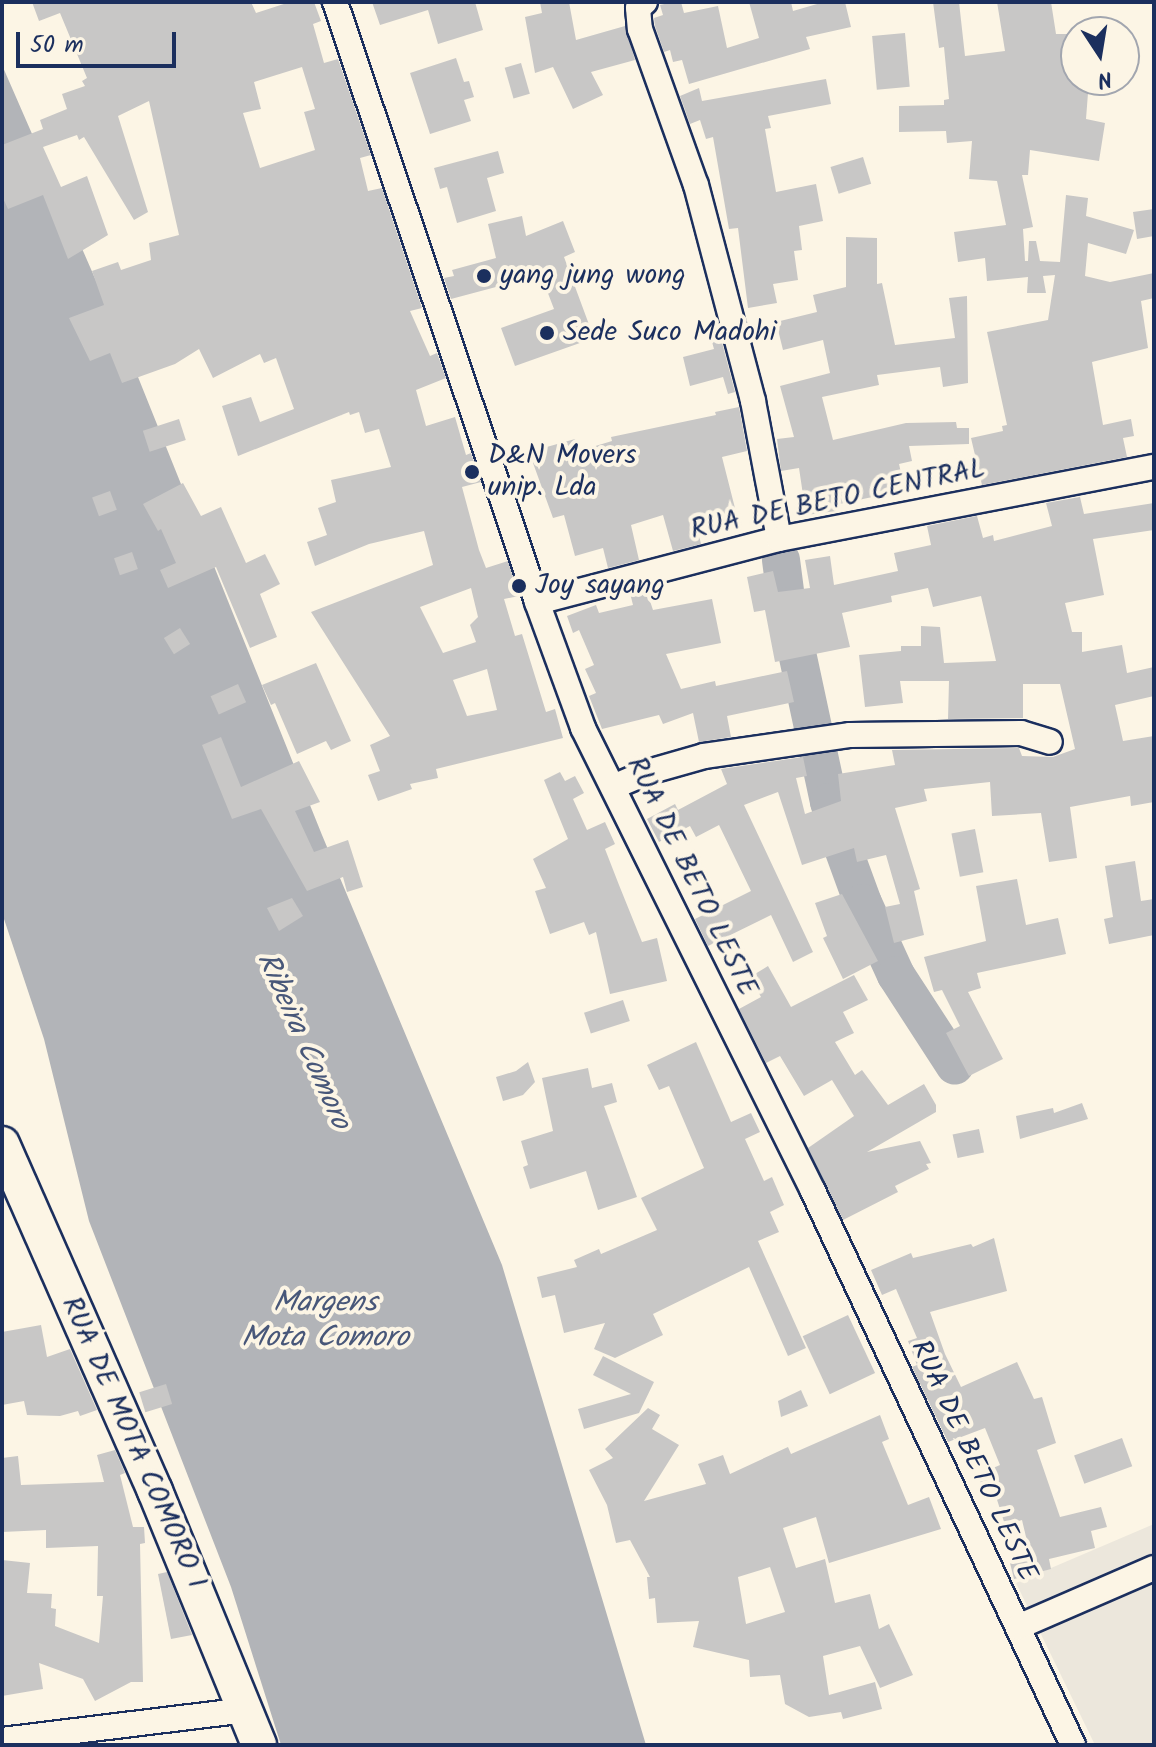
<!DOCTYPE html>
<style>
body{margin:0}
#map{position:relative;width:1156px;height:1747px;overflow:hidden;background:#fcf5e5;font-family:Kalam,sans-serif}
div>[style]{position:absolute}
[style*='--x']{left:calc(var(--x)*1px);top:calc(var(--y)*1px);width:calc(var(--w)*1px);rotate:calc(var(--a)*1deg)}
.built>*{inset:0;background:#ece7dc}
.water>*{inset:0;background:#b2b4b8}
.river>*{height:38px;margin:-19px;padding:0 19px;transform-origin:19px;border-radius:19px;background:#b2b4b8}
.building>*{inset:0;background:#c8c7c6;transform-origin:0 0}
.roads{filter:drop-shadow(2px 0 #1b2f5e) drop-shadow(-2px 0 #1b2f5e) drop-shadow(0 2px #1b2f5e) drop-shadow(0 -2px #1b2f5e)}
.street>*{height:24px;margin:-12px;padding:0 12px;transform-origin:12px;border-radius:12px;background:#fcf5e5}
.secondary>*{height:34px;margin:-17px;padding:0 17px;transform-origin:17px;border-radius:17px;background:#fcf5e5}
.dots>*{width:22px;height:22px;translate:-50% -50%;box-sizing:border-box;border:4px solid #fcf5e5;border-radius:50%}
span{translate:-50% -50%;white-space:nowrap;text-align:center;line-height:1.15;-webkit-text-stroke:8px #fcf5e5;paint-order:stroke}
.poi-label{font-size:28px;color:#1b2f5e}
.left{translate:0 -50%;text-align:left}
.street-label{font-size:28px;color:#1b2f5e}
.water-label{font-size:30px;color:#485779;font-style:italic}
.frame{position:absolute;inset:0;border:4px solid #1b2f5e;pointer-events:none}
.north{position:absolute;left:1060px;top:16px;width:80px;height:80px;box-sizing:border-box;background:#fcf5e5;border:2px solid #a2a6af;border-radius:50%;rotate:168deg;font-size:22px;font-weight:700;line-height:32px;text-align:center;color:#1b2f5e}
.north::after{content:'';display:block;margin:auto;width:28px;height:36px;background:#1b2f5e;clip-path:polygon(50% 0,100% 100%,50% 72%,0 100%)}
.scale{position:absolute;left:16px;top:32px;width:160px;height:36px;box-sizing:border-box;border:4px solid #1b2f5e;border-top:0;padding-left:10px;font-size:24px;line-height:28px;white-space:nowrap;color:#1b2f5e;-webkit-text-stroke:6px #fcf5e5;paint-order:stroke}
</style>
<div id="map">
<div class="built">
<i style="clip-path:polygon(1154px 1524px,1154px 1745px,1095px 1745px,1016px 1583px)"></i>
</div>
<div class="water">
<i style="clip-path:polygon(2px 65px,138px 377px,322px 835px,502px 1265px,646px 1745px,281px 1745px,231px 1587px,89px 1221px,44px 1039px,2px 913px)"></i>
</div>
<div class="river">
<i style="--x:781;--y:560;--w:46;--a:82.6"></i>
<i style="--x:787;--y:606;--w:200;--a:77.9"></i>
<i style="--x:829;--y:802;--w:43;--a:73.7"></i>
<i style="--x:841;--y:843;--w:64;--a:69.9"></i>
<i style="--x:863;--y:903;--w:79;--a:65.4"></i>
<i style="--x:896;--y:975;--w:108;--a:57"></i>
</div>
<div class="building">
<i style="clip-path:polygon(evenodd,32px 2px,251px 2px,256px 13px,290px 2px,314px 2px,321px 21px,313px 24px,324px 63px,338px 59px,371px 155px,360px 158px,368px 191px,382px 188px,422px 308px,410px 311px,430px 356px,437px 353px,446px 378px,416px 390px,426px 426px,455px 417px,466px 455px,471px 453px,481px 482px,462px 487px,479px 550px,486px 568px,508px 561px,519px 596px,504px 599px,515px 636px,522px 634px,546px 712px,555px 709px,563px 738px,436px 769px,438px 778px,410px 784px,412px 789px,378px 801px,368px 775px,380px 771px,370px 745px,390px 736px,311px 612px,433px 565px,424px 531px,369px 544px,315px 566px,307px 542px,327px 535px,318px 508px,336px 502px,331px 480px,391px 467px,379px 429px,365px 433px,359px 412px,350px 415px,349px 412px,238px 456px,222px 406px,251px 397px,260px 422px,294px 409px,276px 358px,264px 363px,260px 354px,213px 378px,199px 349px,175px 364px,122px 383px,110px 353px,90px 361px,69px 318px,104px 305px,92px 271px,118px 262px,121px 270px,151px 260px,149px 243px,179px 235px,149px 101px,118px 116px,148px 212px,134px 220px,84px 137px,79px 140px,77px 135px,43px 147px,61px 187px,87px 176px,108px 235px,68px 259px,43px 195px,8px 209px,2px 196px,2px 145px,43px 129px,40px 120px,67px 109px,62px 94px,85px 86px,82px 81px,87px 78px,60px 13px,39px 21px,32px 2px,302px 67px,315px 109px,304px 112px,315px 150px,260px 168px,243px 113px,261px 109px,254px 82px,302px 67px,32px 2px,471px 588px,478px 617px,470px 625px,476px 642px,443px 653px,420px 607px,471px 588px,32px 2px,487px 669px,497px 710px,467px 716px,453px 680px,487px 669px)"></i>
<i style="clip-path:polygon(372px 2px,475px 2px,483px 30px,438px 44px,428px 10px,380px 25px)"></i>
<i style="clip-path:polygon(540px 2px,569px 2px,576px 40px,625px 26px,635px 60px,591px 72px,603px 95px,573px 109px,553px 67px,535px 73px,525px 17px,542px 13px)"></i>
<i style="clip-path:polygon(673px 2px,681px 2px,684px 13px,718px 6px,727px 48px,759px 38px,749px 2px,791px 2px,793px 11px,824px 2px,845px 2px,851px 27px,806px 37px,810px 49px,689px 84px,682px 60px,673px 62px,670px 50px,664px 52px,655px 26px,654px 18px,663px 15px,660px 5px)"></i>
<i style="clip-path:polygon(933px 2px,959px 2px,965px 56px,1005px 51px,997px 2px,1051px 2px,1056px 34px,1076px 34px,1076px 80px,1089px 80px,1086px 119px,1105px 123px,1099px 161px,1030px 150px,1028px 175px,1022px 175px,1033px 227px,1023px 229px,1025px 261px,1028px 261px,1029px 241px,1036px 241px,1040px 261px,1060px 262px,1066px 195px,1088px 198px,1086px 216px,1134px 230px,1126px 254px,1088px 243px,1085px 276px,1110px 282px,1154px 273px,1154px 298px,1141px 301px,1148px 348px,1092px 362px,1103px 425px,1131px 419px,1134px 436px,1123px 438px,1127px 457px,982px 485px,971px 438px,1003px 431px,1002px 426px,1007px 425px,987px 332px,1048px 320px,1055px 275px,1043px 276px,1046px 293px,1027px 293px,1028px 277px,987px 281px,985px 258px,958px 262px,954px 232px,1006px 225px,997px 181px,969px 179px,972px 141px,947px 143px,946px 131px,899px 132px,899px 106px,944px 105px,944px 100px,949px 99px,944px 47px,939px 48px)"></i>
<i style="left:905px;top:33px;width:54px;height:33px;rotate:85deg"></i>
<i style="clip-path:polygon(456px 58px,464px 82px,469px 81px,474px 97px,464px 100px,471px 121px,430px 134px,410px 73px)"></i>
<i style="left:521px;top:63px;width:32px;height:17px;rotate:74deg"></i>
<i style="clip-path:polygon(826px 79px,831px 104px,768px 116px,771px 128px,765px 129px,776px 192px,816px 184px,823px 221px,799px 226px,802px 250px,794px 251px,798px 280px,773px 284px,777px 303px,748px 308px,738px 228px,729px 229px,713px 137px,706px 139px,700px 120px,690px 124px,680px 96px,699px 88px,702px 101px)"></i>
<i style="clip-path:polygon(498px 151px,504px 173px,487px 178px,496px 211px,457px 223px,447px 187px,440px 189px,434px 168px)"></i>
<i style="left:863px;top:157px;width:28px;height:34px;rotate:73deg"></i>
<i style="clip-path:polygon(1154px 209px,1154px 236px,1137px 239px,1133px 212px)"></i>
<i style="clip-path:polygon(522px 216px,526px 236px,563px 221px,575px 252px,564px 257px,594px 338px,515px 366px,501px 328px,554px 309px,541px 275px,451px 299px,444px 278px,454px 276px,452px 270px,496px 258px,488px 224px)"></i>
<i style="clip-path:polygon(846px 237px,877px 238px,877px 284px,882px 283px,895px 345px,955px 338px,949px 298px,967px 296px,968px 383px,943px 387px,940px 367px,877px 375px,879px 385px,822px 397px,833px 440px,906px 423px,956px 422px,957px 428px,969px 428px,969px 444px,909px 446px,912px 461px,899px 464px,905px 490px,835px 505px,836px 511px,806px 515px,799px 468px,781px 471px,777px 439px,794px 437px,780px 386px,830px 373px,823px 340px,783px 350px,776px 322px,817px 312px,813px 295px,846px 287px)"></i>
<i style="clip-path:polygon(721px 339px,735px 392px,728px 394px,723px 377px,690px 386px,683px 357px,714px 349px,712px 342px)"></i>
<i style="clip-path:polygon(739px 407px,747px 451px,722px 457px,737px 516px,697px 527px,701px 544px,673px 551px,663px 515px,631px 525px,639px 560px,608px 568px,603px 548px,575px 556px,564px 515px,553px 518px,529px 452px,575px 439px,579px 451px,612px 441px,611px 437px,716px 415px,715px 412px)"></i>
<i style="left:179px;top:419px;width:22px;height:38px;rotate:72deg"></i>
<i style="clip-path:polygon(183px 483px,201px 516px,221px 507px,246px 563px,265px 554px,280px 584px,260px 594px,277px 637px,250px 648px,216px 567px,168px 588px,160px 570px,176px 563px,161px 529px,158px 531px,143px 504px)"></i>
<i style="left:110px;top:491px;width:20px;height:19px;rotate:70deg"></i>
<i style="clip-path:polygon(1080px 497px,1084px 514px,1154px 503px,1154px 530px,1093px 539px,1104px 595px,1065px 603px,1072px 632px,1082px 632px,1082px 652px,1122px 645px,1127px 673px,1154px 667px,1154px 696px,1115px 705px,1123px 741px,1154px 736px,1154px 802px,1131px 806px,1130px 796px,1070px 807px,1077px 858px,1049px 862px,1041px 813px,992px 816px,990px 782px,924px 789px,927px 801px,895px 808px,920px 889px,914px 891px,924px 935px,894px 943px,885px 907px,900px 904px,886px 855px,857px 862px,854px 848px,802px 865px,778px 792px,744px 805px,813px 952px,793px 962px,771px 915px,708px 946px,695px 919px,751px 891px,719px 825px,696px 837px,690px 826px,659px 842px,647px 819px,675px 804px,678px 810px,727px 784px,721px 769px,803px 757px,807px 776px,796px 778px,805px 814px,841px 801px,838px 774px,895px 765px,892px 750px,1019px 748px,1022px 756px,1053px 757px,1075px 749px,1060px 684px,1023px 684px,1023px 718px,948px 719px,949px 681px,900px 681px,903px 703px,865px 707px,859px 655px,901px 651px,901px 646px,921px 646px,921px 626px,940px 627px,944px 663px,996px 661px,981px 596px,933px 607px,928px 588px,891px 596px,892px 602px,842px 613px,850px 647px,775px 662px,765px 610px,754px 612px,747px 577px,773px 571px,778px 592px,810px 588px,805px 560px,830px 556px,834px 585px,898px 571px,894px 553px,931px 545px,927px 526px,977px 516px,983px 538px,993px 535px,994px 541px,1052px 526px,1046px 503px)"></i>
<i style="left:132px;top:552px;width:18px;height:19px;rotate:71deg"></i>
<i style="clip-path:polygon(646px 589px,653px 610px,712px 599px,721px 643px,666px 654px,681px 689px,715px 681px,716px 686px,787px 671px,794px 702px,727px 716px,731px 737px,699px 742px,693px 713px,663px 724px,659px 715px,602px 729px,589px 696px,596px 693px,585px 669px,594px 665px,579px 630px,573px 633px,567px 616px,596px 605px,599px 613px,633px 605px,630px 593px)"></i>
<i style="left:180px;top:628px;width:19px;height:19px;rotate:58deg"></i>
<i style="clip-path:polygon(316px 663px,351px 741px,331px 750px,326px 741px,297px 754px,275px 703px,271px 705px,262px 685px)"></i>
<i style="left:238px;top:684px;width:20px;height:30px;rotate:66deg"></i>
<i style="clip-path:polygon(221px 737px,241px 787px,299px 761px,320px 802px,295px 811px,314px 852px,348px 840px,363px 887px,347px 892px,343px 877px,307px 891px,261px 809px,232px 819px,202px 745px)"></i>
<i style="clip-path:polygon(560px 772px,565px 781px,575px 776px,584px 793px,573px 799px,587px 830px,605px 822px,615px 844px,605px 849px,619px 885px,642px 942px,657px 938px,667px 981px,610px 994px,596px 932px,589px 935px,584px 922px,550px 934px,535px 891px,546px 888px,533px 859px,568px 839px,544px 780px)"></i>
<i style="left:975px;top:829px;width:44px;height:24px;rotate:79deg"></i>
<i style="clip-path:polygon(1135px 861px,1141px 901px,1154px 899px,1154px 935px,1109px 944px,1104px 919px,1113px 917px,1105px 866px)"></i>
<i style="clip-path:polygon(1017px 879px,1026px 925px,1058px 918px,1066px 954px,977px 973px,981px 988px,968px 992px,1003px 1059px,969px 1076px,946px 1033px,960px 1026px,942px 990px,934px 992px,924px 957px,986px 941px,976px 886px)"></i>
<i style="clip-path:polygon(842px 894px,878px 961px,843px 979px,823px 938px,827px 936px,815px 903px)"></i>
<i style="clip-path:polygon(292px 898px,303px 916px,279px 931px,267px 908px)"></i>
<i style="clip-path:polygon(768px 966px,791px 1007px,854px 975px,868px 1000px,843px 1012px,854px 1033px,835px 1042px,855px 1075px,862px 1070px,888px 1105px,924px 1084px,936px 1105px,936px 1112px,867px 1152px,920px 1141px,931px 1163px,926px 1164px,929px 1169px,895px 1186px,898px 1192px,843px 1220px,808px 1148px,854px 1116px,832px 1080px,804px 1096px,780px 1056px,766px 1063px,739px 1009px,761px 997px,750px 977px)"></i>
<i style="left:623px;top:1000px;width:22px;height:41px;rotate:72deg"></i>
<i style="clip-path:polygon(696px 1042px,731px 1122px,751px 1113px,760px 1132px,745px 1139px,764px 1181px,772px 1177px,784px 1205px,770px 1212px,779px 1232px,758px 1241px,806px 1348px,788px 1356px,749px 1267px,653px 1314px,663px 1335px,615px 1358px,594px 1349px,605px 1323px,564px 1333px,555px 1295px,542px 1298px,537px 1277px,577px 1267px,574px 1260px,599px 1249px,601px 1254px,657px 1230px,641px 1198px,704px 1168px,669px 1086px,659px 1090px,647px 1065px)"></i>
<i style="clip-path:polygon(528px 1062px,535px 1082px,523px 1095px,503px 1101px,496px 1077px,516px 1071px)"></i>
<i style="clip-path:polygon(588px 1068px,592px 1088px,612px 1083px,617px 1102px,604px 1106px,637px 1197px,598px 1210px,586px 1171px,530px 1189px,523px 1167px,528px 1165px,521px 1141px,553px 1131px,542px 1078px)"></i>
<i style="clip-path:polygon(1082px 1103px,1088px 1119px,1020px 1139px,1016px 1116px,1053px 1108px,1054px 1113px)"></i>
<i style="left:979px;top:1129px;width:24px;height:27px;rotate:78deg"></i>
<i style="clip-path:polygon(994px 1238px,1007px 1291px,930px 1312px,945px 1354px,961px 1387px,1017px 1362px,1034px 1399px,1042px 1397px,1056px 1443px,1037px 1450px,1060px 1517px,1101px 1507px,1107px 1527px,1091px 1531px,1095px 1548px,1049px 1559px,1051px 1569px,1014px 1579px,1009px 1559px,1030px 1554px,1022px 1520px,1005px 1525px,993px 1487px,985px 1491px,977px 1475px,1000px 1465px,985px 1428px,948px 1442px,912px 1367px,917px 1365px,908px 1341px,917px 1338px,896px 1289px,882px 1295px,871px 1270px,911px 1253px,913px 1258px,971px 1244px,973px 1247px)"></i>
<i style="left:848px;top:1315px;width:64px;height:50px;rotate:65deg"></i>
<i style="clip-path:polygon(41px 1325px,47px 1357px,70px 1349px,97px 1410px,80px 1416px,78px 1411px,60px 1416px,27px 1415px,24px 1401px,2px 1405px,2px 1332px)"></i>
<i style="clip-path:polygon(603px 1356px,654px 1382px,639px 1413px,584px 1429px,578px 1409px,631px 1394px,593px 1375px)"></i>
<i style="left:166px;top:1384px;width:21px;height:28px;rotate:73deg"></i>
<i style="clip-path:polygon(801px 1390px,808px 1406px,781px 1417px,778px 1401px)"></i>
<i style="clip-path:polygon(evenodd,648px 1408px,660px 1415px,652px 1429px,679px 1445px,644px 1501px,706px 1484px,698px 1464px,723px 1455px,730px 1474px,788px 1447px,791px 1454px,880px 1415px,889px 1439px,882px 1442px,908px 1505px,929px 1497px,941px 1529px,829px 1563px,816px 1517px,783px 1528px,796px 1568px,825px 1559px,835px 1603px,870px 1594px,879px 1629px,889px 1624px,913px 1675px,880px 1688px,860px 1646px,823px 1656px,829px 1695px,875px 1682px,882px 1709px,843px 1719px,841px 1712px,809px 1717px,785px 1704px,780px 1675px,750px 1677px,749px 1660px,693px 1647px,699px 1621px,657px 1623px,655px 1598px,649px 1599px,647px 1577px,650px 1577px,630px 1540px,616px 1543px,607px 1505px,589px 1470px,613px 1458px,605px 1449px,648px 1408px,770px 1567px,785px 1612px,746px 1624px,738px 1577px,770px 1567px)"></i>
<i style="left:1122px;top:1438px;width:30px;height:51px;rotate:70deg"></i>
<i style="clip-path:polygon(115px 1450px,125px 1473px,120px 1475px,133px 1527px,144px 1527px,145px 1543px,140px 1544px,143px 1682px,131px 1682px,95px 1701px,83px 1679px,39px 1663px,43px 1689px,2px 1696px,2px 1560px,30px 1563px,27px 1593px,52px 1594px,51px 1608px,56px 1609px,55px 1626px,99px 1643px,103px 1596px,97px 1596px,98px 1546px,46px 1548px,46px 1530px,2px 1532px,2px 1458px,18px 1456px,21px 1485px,104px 1482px,97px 1455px)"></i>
<i style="clip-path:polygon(167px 1572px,192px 1635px,171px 1639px,158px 1574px)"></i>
</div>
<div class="roads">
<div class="street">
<i style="--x:335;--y:2;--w:633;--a:71.39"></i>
<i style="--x:537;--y:602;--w:134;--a:69.9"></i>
<i style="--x:583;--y:728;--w:517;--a:63.58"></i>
<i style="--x:813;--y:1191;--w:612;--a:64.86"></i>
<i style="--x:645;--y:2;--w:9;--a:139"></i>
<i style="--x:638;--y:8;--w:21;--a:85"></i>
<i style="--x:640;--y:29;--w:166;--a:70.3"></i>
<i style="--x:696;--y:185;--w:223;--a:75.2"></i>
<i style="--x:753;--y:401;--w:140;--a:79.3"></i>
<i style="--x:537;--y:602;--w:250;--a:-14.6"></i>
<i style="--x:779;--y:539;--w:382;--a:-10.9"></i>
<i style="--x:613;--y:787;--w:38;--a:-23"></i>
<i style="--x:648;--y:772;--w:58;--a:-15.9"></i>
<i style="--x:704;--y:756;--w:148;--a:-8.2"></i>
<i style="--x:850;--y:735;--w:171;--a:-0.7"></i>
<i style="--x:1021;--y:733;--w:30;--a:17"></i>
<i style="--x:1018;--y:1627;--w:148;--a:-23.5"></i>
<i style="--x:2;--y:1740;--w:248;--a:-7"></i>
</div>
<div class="secondary">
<i style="--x:2;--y:1144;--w:379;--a:66.2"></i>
<i style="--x:155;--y:1491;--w:274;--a:67.7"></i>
</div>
</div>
<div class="dots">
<i style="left:484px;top:276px;background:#1b2f5e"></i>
<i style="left:547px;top:333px;background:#1b2f5e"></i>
<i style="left:472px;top:472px;background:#1b2f5e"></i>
<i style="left:519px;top:586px;background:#1b2f5e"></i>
</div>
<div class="poi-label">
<span class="left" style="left:500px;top:276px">yang jung wong</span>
<span class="left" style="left:563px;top:333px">Sede Suco Madohi</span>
<span class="left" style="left:488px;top:472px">D&amp;N Movers<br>unip. Lda</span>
<span class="left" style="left:535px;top:586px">Joy sayang</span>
</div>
<div class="street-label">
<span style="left:838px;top:500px;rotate:-12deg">RUA DE BETO CENTRAL</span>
<span style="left:691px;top:877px;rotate:64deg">RUA DE BETO LESTE</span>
<span style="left:133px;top:1443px;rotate:66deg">RUA DE MOTA COMORO I</span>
<span style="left:973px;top:1461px;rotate:65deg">RUA DE BETO LESTE</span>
</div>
<div class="water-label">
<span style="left:303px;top:1041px;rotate:66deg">Ribeira Comoro</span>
<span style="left:325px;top:1320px">Margens<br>Mota Comoro</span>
</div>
<div class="frame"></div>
<div class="north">N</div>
<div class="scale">50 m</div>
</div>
